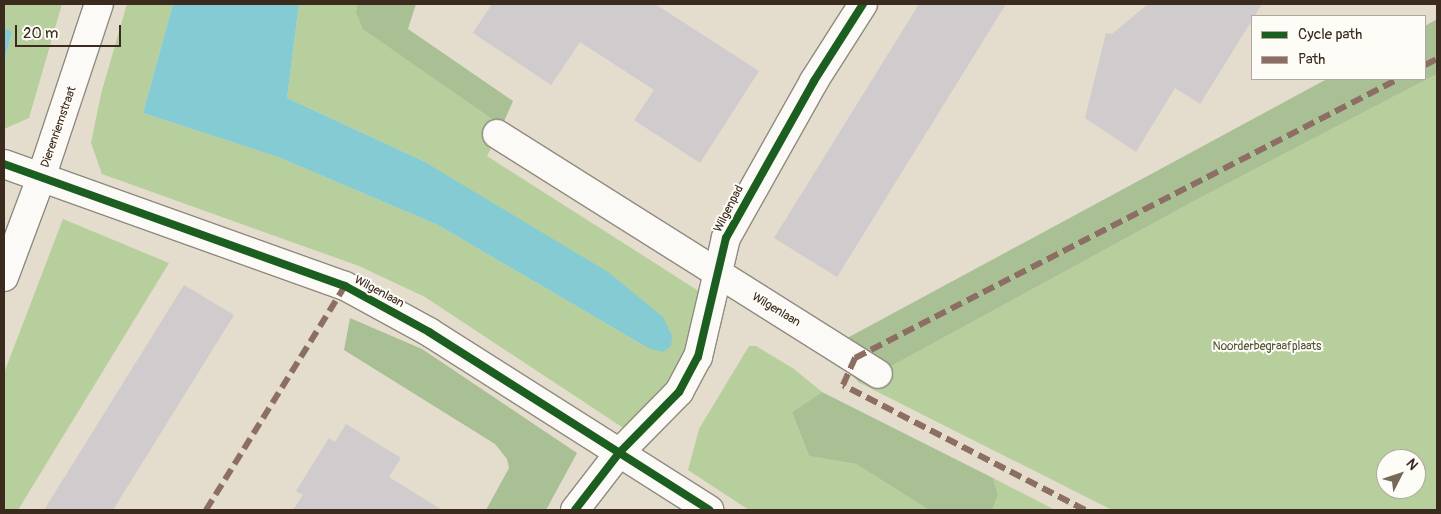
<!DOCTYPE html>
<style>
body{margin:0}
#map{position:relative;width:1441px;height:514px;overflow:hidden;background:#e4dccc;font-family:Pangolin,sans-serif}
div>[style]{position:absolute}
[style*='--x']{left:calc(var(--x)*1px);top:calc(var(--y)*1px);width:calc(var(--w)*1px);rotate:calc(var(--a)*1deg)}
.green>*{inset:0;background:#b7cf9c}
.forest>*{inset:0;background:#a8c094}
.water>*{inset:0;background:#84cbd4}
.building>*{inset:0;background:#d0cccd}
.roads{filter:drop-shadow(1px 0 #908a7f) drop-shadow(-1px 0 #908a7f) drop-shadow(0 1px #908a7f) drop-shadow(0 -1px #908a7f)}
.street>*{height:28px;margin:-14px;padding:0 14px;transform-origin:14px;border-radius:14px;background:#fbfaf7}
.quiet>*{height:6px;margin-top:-3px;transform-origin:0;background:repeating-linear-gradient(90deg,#8d6e63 0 12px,transparent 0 18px)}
.cycleway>*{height:8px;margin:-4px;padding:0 4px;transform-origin:4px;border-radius:4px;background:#1b5e20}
span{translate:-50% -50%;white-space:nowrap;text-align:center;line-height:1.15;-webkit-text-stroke:4px #fdfcf7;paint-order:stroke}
.street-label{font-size:12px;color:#3b2a1e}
.park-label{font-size:12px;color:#555838}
.frame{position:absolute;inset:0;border:5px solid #3b2a1e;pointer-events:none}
.legend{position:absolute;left:1251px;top:15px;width:175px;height:65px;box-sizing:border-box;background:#fdfcf7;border:1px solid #afa8a0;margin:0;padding:6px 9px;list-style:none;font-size:15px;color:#3b2a1e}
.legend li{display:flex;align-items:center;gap:10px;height:25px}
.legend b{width:25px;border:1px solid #afa8a0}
.north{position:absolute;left:1376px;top:449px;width:50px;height:50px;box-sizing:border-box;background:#fdfcf7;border:1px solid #afa8a0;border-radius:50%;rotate:49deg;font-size:14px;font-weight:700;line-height:20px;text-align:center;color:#3b2a1e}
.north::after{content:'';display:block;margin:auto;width:18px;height:22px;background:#76685b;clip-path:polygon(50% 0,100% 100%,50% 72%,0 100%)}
.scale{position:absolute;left:15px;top:25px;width:106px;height:22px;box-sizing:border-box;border:2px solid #3b2a1e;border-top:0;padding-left:6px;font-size:15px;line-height:18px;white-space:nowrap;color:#3b2a1e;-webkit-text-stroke:4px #fdfcf7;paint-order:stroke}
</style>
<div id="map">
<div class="green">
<i style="clip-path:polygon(4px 4px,62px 4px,29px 118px,4px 129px,4px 61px,12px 32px,4px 27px)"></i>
<i style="clip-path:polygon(127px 4px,173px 4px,143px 113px,278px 157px,438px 225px,648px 348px,423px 161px,287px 98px,299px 4px,357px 4px,356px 12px,364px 29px,502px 126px,487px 156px,708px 297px,722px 313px,722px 323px,674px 401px,637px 437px,425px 297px,359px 266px,102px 174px,91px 143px,101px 94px)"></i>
<i style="clip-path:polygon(evenodd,1437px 74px,1437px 510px,1112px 510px,860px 383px,1196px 200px,1437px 74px,1386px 459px,1416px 459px,1416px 489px,1386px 489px,1386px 459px)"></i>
<i style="clip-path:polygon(63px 219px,169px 263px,18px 510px,4px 510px,4px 373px)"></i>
<i style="clip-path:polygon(749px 346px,756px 346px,794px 369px,822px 392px,792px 412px,809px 456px,856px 464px,929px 510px,749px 510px,688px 470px,699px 429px)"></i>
<i style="clip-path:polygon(993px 478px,1055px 510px,992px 510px,998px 495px)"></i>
</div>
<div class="forest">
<i style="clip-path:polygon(357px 4px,416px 4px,408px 29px,513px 101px,502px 126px,363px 29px,356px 12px)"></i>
<i style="clip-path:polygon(1437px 19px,1437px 74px,1196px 200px,860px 383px,825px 350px,1327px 79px,1425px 79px,1425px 26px)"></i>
<i style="clip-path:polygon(350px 318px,422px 349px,577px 453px,546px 510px,486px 510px,509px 468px,507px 459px,495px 444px,344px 350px)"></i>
<i style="clip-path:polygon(822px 392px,993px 478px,998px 495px,992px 510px,929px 510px,856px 464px,809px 456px,792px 412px)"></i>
</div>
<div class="water">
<i style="clip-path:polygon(173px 4px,299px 4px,287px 98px,423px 161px,608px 272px,663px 317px,672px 336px,671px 346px,663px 352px,648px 348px,438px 225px,278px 157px,143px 113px)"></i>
<i style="clip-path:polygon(4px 27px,12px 32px,4px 61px)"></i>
</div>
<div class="building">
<i style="clip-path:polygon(492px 4px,655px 4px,759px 71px,700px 163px,634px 120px,654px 90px,580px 42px,551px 85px,473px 33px)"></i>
<i style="clip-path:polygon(919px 4px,1006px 4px,837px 277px,774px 238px)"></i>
<i style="clip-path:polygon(1148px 4px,1262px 4px,1200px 104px,1175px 88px,1136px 152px,1085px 118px,1106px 33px,1112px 34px)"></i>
<i style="clip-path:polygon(184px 285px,234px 315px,113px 510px,44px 510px)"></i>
<i style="clip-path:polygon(346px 424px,401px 458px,389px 477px,442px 510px,293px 510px,303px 495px,296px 491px,329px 438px,335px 442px)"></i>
</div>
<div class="roads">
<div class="street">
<i style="--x:497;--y:134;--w:450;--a:32.2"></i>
<i style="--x:4;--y:164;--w:362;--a:19.7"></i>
<i style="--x:345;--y:286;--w:96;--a:28.7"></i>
<i style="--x:429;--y:332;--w:332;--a:32.4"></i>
<i style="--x:4;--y:277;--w:106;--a:-69.5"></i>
<i style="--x:41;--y:178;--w:183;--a:-71.6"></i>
<i style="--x:575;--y:510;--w:72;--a:-52.3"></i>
<i style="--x:619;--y:453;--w:86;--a:-45.5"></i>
<i style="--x:679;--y:392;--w:40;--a:-62"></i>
<i style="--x:698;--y:357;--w:122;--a:-76.8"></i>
<i style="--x:726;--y:238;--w:180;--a:-60.7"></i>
<i style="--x:814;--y:81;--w:91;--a:-57.5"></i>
</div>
</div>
<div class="quiet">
<i style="--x:1425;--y:65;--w:13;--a:-27"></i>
<i style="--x:206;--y:510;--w:264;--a:-58.2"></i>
<i style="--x:1085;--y:510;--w:272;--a:-152.7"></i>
<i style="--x:843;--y:385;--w:30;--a:-66"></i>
<i style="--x:855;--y:358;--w:610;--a:-27.19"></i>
</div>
<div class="cycleway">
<i style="--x:4;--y:164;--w:362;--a:19.7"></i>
<i style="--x:345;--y:286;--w:96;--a:28.7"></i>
<i style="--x:429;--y:332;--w:332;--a:32.4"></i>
<i style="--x:575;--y:510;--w:72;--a:-52.3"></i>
<i style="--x:619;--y:453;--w:86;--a:-45.5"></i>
<i style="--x:679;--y:392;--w:40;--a:-62"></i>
<i style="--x:698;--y:357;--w:122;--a:-76.8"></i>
<i style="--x:726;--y:238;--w:180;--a:-60.7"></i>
<i style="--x:814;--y:81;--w:91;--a:-57.5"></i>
</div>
<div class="street-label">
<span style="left:59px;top:127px;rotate:-71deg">Dierenriemstraat</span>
<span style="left:729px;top:209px;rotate:-63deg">Wilgenpad</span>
<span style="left:379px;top:292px;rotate:28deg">Wilgenlaan</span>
<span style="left:776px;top:310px;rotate:31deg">Wilgenlaan</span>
</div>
<div class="park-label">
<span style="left:1267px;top:347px">Noorderbegraafplaats</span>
</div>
<div class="frame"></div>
<ul class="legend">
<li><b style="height:6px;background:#1b5e20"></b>Cycle path</li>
<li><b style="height:6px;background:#8d6e63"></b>Path</li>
</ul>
<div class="north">N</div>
<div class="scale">20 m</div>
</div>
